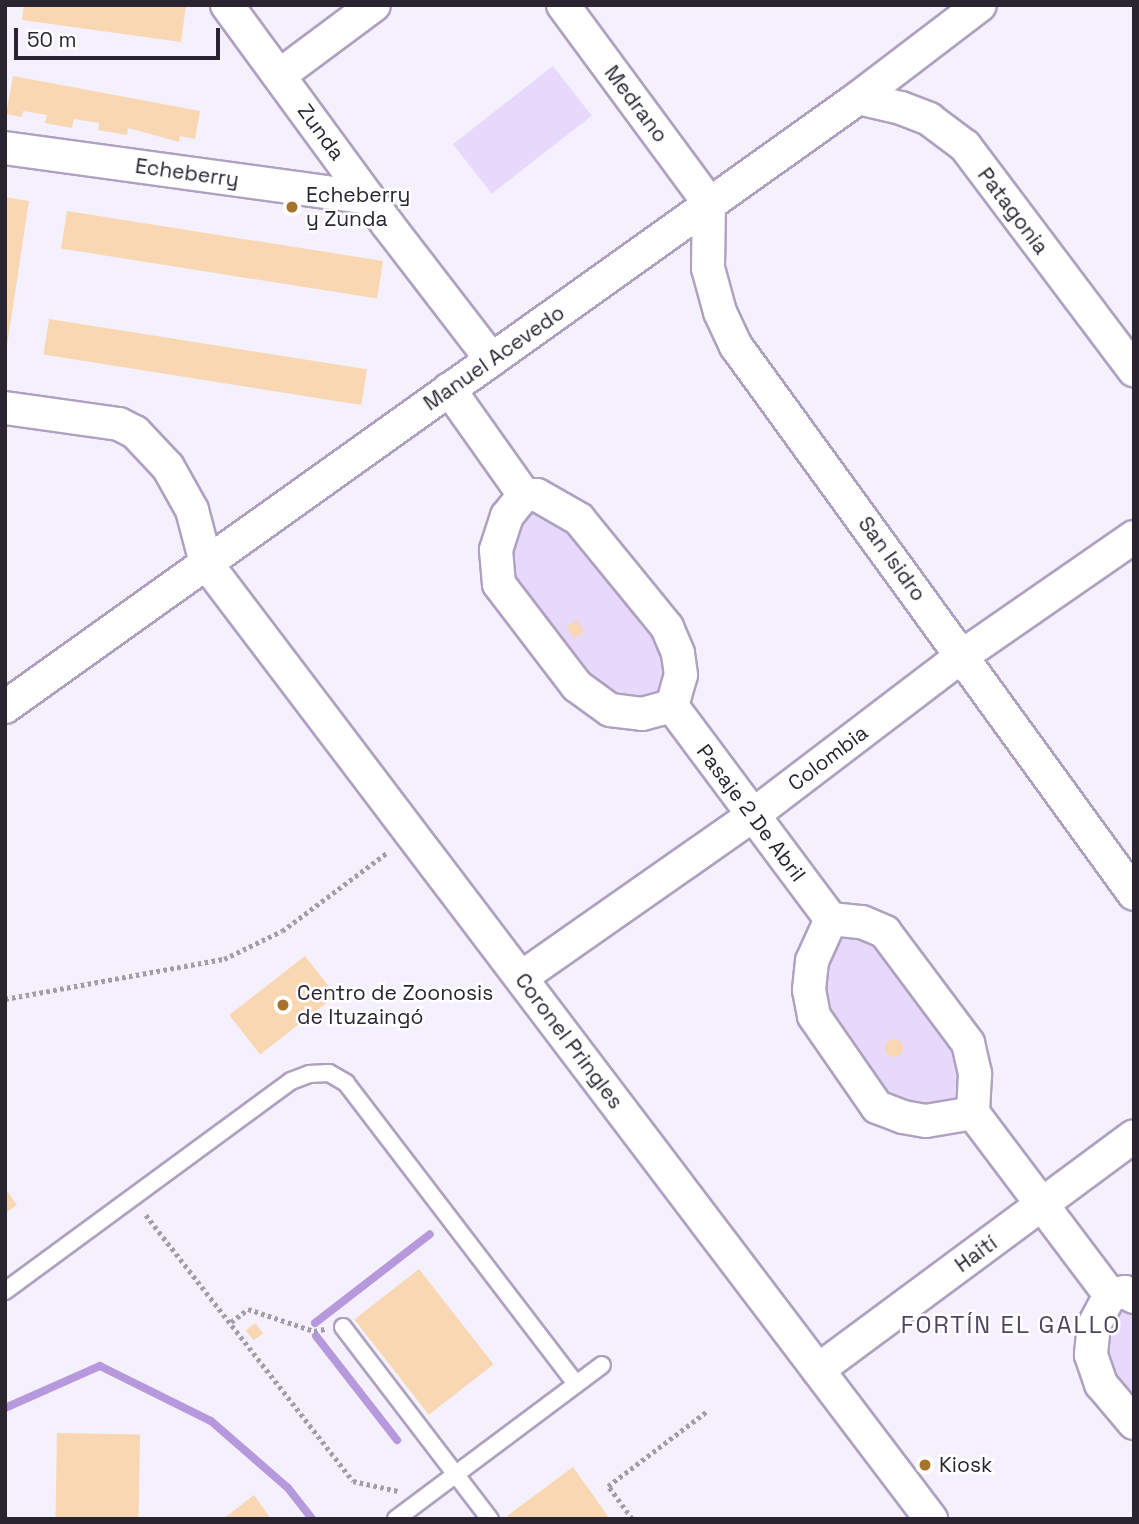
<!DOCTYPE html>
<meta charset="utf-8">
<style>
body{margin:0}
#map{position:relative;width:1139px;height:1524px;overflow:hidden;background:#f5f0fd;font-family:"Space Grotesk",sans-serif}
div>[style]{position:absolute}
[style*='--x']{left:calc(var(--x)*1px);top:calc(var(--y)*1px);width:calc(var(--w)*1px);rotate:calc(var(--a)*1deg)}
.green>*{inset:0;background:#e7d9fb;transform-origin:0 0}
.stream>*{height:8px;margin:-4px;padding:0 4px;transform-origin:4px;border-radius:4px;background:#b699dc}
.building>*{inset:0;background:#f8d7b2;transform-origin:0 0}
.round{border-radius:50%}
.path>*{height:4.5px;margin-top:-2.25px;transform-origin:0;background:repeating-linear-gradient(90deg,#a29daa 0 3.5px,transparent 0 7px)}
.roads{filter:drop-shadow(2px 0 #aea2c0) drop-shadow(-2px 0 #aea2c0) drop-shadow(0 2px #aea2c0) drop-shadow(0 -2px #aea2c0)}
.lane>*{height:16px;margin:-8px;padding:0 8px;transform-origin:8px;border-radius:8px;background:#fff}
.street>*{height:32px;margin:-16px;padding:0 16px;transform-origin:16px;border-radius:16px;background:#fff}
.dots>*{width:19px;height:19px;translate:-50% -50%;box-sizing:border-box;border:4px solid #fff;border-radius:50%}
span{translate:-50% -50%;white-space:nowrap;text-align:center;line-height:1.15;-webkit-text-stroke:5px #fff;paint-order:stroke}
.street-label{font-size:21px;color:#292430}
.poi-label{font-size:21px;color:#292430}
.left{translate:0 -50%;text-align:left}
.quarter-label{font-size:24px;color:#50455f;letter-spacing:2px}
.frame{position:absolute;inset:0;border:7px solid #292430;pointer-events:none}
.scale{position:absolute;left:14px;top:28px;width:206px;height:32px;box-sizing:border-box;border:4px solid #292430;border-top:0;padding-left:9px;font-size:21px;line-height:24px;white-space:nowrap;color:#292430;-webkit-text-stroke:5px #fff;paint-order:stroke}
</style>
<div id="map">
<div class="green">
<i style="left:553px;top:66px;width:63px;height:127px;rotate:52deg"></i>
<i style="clip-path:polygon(537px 495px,667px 627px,672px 706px,610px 710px,495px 565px)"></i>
<i style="clip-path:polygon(831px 919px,862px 922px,968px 1043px,973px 1113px,903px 1117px,814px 1016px)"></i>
<i style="clip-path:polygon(1134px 1297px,1134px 1423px,1094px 1325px)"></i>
</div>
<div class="stream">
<i style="--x:315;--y:1323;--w:145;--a:-37.7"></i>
<i style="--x:316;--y:1336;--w:132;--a:52.1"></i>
<i style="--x:5;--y:1408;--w:104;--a:-23.9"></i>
<i style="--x:100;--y:1366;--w:124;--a:26.4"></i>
<i style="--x:211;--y:1421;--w:102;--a:41"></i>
<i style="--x:288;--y:1488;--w:39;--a:52"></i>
</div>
<div class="building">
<i style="clip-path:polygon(24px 5px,186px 5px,181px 42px,22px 20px)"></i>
<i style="clip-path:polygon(13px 76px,200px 111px,195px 139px,180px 136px,179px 142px,128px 128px,127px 135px,98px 130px,99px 123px,74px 119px,72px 128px,45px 123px,47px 115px,23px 111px,22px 117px,6px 114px)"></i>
<i style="clip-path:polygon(5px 197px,29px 201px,7px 346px,5px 346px)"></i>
<i style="left:67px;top:211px;width:320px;height:38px;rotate:9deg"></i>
<i style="left:49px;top:319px;width:322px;height:36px;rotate:9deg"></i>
<i style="left:577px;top:620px;width:14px;height:12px;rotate:60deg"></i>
<i style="left:305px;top:956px;width:50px;height:96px;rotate:52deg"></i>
<i class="round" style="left:885px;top:1039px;width:18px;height:18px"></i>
<i style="clip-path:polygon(5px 1188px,17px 1205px,5px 1213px)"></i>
<i style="left:419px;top:1269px;width:121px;height:82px;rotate:52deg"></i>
<i style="left:255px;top:1323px;width:13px;height:12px;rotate:51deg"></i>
<i style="left:57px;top:1433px;width:83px;height:86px;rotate:1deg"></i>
<i style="clip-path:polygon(573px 1467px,610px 1519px,510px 1519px,507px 1516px)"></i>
<i style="clip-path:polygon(254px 1495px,271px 1519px,223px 1519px)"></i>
</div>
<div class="path">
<i style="--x:5;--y:999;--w:223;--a:-10.4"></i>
<i style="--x:224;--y:959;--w:64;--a:-25.8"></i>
<i style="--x:282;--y:931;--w:132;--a:-36.7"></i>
<i style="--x:146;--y:1215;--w:337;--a:52.1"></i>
<i style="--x:353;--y:1481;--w:46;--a:12.5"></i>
<i style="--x:231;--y:1322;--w:21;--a:-37"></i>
<i style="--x:248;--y:1309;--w:70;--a:18.4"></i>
<i style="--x:314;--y:1331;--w:11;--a:-10"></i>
<i style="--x:632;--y:1519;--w:41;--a:-126"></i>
<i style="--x:608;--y:1486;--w:124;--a:-37.1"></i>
</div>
<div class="roads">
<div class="lane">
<i style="--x:5;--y:1291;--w:355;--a:-36.3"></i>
<i style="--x:291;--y:1081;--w:19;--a:-21"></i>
<i style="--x:309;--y:1074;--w:20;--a:-3"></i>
<i style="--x:329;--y:1073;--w:20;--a:30"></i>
<i style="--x:346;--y:1083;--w:379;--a:52.6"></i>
<i style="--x:343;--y:1327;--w:242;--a:52.6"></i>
<i style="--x:396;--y:1519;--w:257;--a:-36.8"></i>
</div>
<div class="street">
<i style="--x:227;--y:5;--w:273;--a:53.8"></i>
<i style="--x:388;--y:225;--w:170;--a:52.4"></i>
<i style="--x:563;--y:5;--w:246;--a:53.6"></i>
<i style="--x:280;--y:75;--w:117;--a:-36.7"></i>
<i style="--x:858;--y:98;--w:44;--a:13.1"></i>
<i style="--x:901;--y:108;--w:30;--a:21"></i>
<i style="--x:929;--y:119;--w:45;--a:36.9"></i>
<i style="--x:965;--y:146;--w:281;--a:53"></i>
<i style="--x:5;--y:148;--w:366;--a:7.8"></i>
<i style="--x:709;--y:203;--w:65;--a:90.9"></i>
<i style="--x:708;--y:268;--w:46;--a:74.7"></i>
<i style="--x:720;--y:312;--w:38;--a:65"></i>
<i style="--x:736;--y:346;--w:677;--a:54.01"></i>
<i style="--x:449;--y:389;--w:130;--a:54.7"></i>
<i style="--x:524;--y:495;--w:27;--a:129"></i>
<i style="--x:507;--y:516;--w:36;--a:108"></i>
<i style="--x:496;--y:550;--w:34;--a:85"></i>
<i style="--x:499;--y:584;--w:128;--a:52.6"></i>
<i style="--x:577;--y:686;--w:41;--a:36"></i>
<i style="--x:610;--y:710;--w:32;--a:7"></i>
<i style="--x:642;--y:714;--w:31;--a:-15"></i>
<i style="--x:672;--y:706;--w:32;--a:-74"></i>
<i style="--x:681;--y:675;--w:22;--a:-98"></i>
<i style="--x:678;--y:653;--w:28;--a:-113"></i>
<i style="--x:667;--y:627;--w:139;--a:-129.2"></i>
<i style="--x:579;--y:519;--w:48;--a:-150.3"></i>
<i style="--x:537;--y:495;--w:13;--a:180"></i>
<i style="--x:5;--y:408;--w:115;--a:8"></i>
<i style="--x:119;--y:424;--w:18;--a:27"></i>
<i style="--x:135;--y:432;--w:48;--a:46.7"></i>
<i style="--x:168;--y:467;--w:49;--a:60.8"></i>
<i style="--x:192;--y:510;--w:55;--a:75.2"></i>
<i style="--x:206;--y:563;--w:1200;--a:52.82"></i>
<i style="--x:672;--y:706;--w:266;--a:53.3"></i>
<i style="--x:831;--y:919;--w:31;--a:6"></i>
<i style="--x:862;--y:922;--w:25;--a:23"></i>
<i style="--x:885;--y:932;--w:139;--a:53.2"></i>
<i style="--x:968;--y:1043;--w:32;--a:77"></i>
<i style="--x:975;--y:1074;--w:39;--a:93"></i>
<i style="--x:973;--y:1113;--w:228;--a:53"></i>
<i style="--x:5;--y:707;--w:1048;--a:-35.52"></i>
<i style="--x:858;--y:98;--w:153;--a:-37.3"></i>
<i style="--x:831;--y:919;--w:46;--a:114.3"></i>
<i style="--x:812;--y:961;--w:29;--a:96"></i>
<i style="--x:809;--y:990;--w:26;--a:79"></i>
<i style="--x:814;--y:1016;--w:111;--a:55.3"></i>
<i style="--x:877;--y:1107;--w:28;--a:21"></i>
<i style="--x:903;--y:1117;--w:23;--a:10"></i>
<i style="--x:926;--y:1121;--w:48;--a:-9.7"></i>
<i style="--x:522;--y:977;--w:282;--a:-35"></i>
<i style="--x:753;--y:815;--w:263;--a:-37.3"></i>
<i style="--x:962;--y:656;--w:209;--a:-34.7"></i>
<i style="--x:1134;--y:1297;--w:10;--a:-151"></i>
<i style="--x:1125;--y:1292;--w:15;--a:169"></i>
<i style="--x:1110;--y:1295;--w:34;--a:118"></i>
<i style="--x:1094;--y:1325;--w:30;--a:96"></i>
<i style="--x:1091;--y:1355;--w:31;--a:71"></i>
<i style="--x:1101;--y:1384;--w:51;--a:49.8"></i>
<i style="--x:818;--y:1370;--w:393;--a:-36.5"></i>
</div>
</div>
<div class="dots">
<i style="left:292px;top:207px;background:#a7722b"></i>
<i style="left:283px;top:1005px;background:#a7722b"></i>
<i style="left:925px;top:1465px;background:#a7722b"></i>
</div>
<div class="street-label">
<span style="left:636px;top:104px;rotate:53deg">Medrano</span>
<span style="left:321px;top:132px;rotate:54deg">Zunda</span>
<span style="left:187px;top:173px;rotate:8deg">Echeberry</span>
<span style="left:1013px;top:211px;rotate:53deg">Patagonia</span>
<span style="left:494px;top:358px;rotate:-35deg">Manuel Acevedo</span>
<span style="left:892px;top:559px;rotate:54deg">San Isidro</span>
<span style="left:828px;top:758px;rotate:-37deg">Colombia</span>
<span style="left:751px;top:813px;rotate:53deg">Pasaje 2 De Abril</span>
<span style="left:569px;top:1041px;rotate:53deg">Coronel Pringles</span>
<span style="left:976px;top:1254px;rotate:-36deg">Haití</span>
</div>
<div class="poi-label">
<span class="left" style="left:306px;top:207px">Echeberry<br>y Zunda</span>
<span class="left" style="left:297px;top:1005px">Centro de Zoonosis<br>de Ituzaingó</span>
<span class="left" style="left:939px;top:1465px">Kiosk</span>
</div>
<div class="quarter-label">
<span style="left:1011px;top:1325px">FORTÍN EL GALLO</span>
</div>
<div class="frame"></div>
<div class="scale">50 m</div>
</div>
